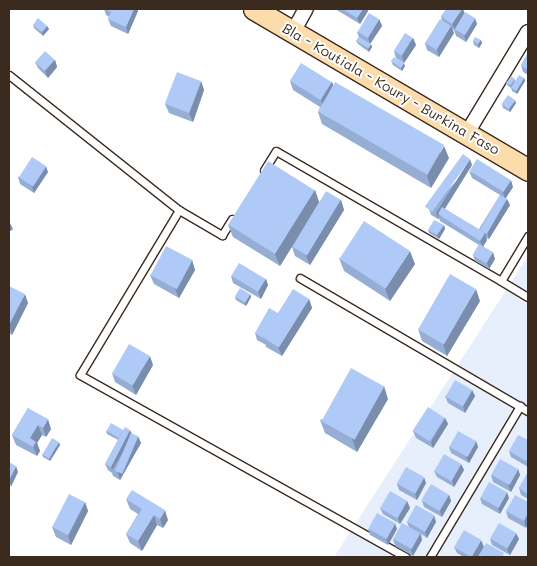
<!DOCTYPE html>
<style>
body{margin:0}
#map{position:relative;width:537px;height:566px;overflow:hidden;background:#fff;font-family:Mali,sans-serif}
div>[style]{position:absolute}
[style*='--x']{left:calc(var(--x)*1px);top:calc(var(--y)*1px);width:calc(var(--w)*1px);rotate:calc(var(--a)*1deg)}
.built>*{inset:0;background:#e7effd}
.roads{filter:drop-shadow(1px 0 #3b2a1e) drop-shadow(-1px 0 #3b2a1e) drop-shadow(0 1px #3b2a1e) drop-shadow(0 -1px #3b2a1e)}
.lane>*{height:7px;margin:-3.5px;padding:0 3.5px;transform-origin:3.5px;border-radius:3.5px;background:#fff}
.street>*{height:14px;margin:-7px;padding:0 7px;transform-origin:7px;border-radius:7px;background:#fff}
.primary>*{height:21px;margin:-10.5px;padding:0 10.5px;transform-origin:10.5px;border-radius:10.5px;background:#fddcac}
.wall>*{inset:0;background:#97aed4}
.shaded-wall>*{inset:0;background:#7b8dad}
.building>*{inset:0;background:#b0caf7;transform-origin:0 0}
span{translate:-50% -50%;white-space:nowrap;text-align:center;line-height:1.15;-webkit-text-stroke:4px #fff;paint-order:stroke}
.street-label{font-size:14px;color:#3b2a1e}
.frame{position:absolute;inset:0;border:10px solid #3b2a1e;pointer-events:none}
</style>
<div id="map">
<div class="built">
<i style="clip-path:polygon(528px 256px,528px 557px,334px 557px)"></i>
</div>
<div class="roads">
<div class="lane">
<i style="--x:9;--y:75;--w:217;--a:38.5"></i>
<i style="--x:179;--y:210;--w:50;--a:30.2"></i>
<i style="--x:222;--y:235;--w:19;--a:-58"></i>
<i style="--x:264;--y:170;--w:22;--a:-58"></i>
<i style="--x:276;--y:151;--w:260;--a:30"></i>
<i style="--x:179;--y:210;--w:192;--a:121"></i>
<i style="--x:80;--y:375;--w:373;--a:29.2"></i>
<i style="--x:528;--y:236;--w:52;--a:121"></i>
<i style="--x:501;--y:281;--w:31;--a:31"></i>
<i style="--x:300;--y:278;--w:264;--a:30.3"></i>
<i style="--x:430;--y:557;--w:176;--a:-59.2"></i>
</div>
<div class="street">
<i style="--x:293;--y:32;--w:26;--a:-61"></i>
<i style="--x:467;--y:133;--w:118;--a:-58.9"></i>
</div>
<div class="primary">
<i style="--x:254;--y:9;--w:318;--a:30.4"></i>
</div>
</div>
<div class="wall">
<i style="clip-path:polygon(104px 9px,138px 9px,138px 11px,128px 34px,111px 26px,108px 19px,109px 17px,106px 15px)"></i>
<i style="clip-path:polygon(335px 9px,367px 9px,368px 11px,360px 24px)"></i>
<i style="clip-path:polygon(464px 13px,477px 24px,466px 42px,456px 36px,454px 30px,452px 29px,454px 33px,439px 57px,427px 50px,425px 43px,442px 21px,441px 16px)"></i>
<i style="clip-path:polygon(379px 19px,382px 26px,370px 44px,372px 47px,369px 52px,358px 44px,356px 41px,359px 37px,357px 32px)"></i>
<i style="clip-path:polygon(33px 25px,47px 26px,49px 29px,43px 36px,34px 28px)"></i>
<i style="clip-path:polygon(413px 38px,416px 45px,404px 63px,396px 58px,394px 51px)"></i>
<i style="clip-path:polygon(481px 40px,482px 43px,479px 48px,474px 45px,473px 41px)"></i>
<i style="clip-path:polygon(528px 53px,528px 75px,523px 72px,521px 65px)"></i>
<i style="clip-path:polygon(55px 60px,57px 67px,48px 78px,38px 68px,35px 62px)"></i>
<i style="clip-path:polygon(391px 61px,405px 66px,402px 71px,393px 65px)"></i>
<i style="clip-path:polygon(524px 78px,525px 81px,517px 94px,512px 91px,511px 88px,508px 86px,506px 83px,515px 79px,515px 81px)"></i>
<i style="clip-path:polygon(201px 81px,204px 90px,193px 122px,169px 113px,165px 104px)"></i>
<i style="clip-path:polygon(290px 81px,332px 82px,333px 85px,449px 158px,431px 188px,322px 124px,318px 112px,320px 107px,293px 90px)"></i>
<i style="clip-path:polygon(516px 103px,510px 112px,503px 108px,502px 104px)"></i>
<i style="clip-path:polygon(472px 165px,445px 209px,480px 230px,479px 229px,500px 195px,472px 178px,469px 171px,513px 187px,506px 198px,510px 205px,489px 239px,486px 238px,487px 240px,483px 246px,495px 259px,489px 269px,475px 261px,473px 255px,479px 245px,440px 221px,439px 218px,438px 219px,431px 215px,429px 209px)"></i>
<i style="clip-path:polygon(48px 172px,34px 193px,20px 184px,18px 177px)"></i>
<i style="clip-path:polygon(315px 190px,319px 202px,341px 200px,344px 210px,310px 265px,295px 256px,292px 247px,280px 266px,233px 237px,228px 225px)"></i>
<i style="clip-path:polygon(444px 225px,445px 229px,439px 239px,429px 233px,428px 230px)"></i>
<i style="clip-path:polygon(339px 258px,415px 264px,390px 301px,344px 271px)"></i>
<i style="clip-path:polygon(192px 260px,195px 270px,179px 298px,154px 284px,150px 275px)"></i>
<i style="clip-path:polygon(231px 276px,266px 279px,268px 285px,261px 299px,233px 283px)"></i>
<i style="clip-path:polygon(9px 286px,28px 303px,12px 335px,9px 333px)"></i>
<i style="clip-path:polygon(250px 294px,251px 297px,246px 306px,236px 300px,235px 297px)"></i>
<i style="clip-path:polygon(309px 299px,312px 308px,282px 356px,266px 347px,266px 345px,257px 340px,255px 333px,278px 313px)"></i>
<i style="clip-path:polygon(480px 301px,447px 356px,422px 341px,418px 329px)"></i>
<i style="clip-path:polygon(153px 365px,136px 395px,115px 382px,112px 373px)"></i>
<i style="clip-path:polygon(472px 390px,475px 396px,465px 413px,448px 403px,445px 396px)"></i>
<i style="clip-path:polygon(388px 399px,357px 452px,325px 433px,320px 420px)"></i>
<i style="clip-path:polygon(28px 408px,51px 429px,46px 437px,42px 435px,37px 443px,40px 451px,37px 456px,16px 445px,12px 435px)"></i>
<i style="clip-path:polygon(445px 418px,448px 424px,433px 448px,416px 438px,413px 431px)"></i>
<i style="clip-path:polygon(123px 430px,131px 433px,141px 443px,120px 480px,113px 476px,112px 473px,108px 470px,105px 464px,118px 440px,107px 434px,106px 431px)"></i>
<i style="clip-path:polygon(528px 440px,528px 467px,511px 457px,509px 451px)"></i>
<i style="clip-path:polygon(476px 441px,478px 447px,469px 463px,451px 453px,449px 447px)"></i>
<i style="clip-path:polygon(60px 445px,50px 461px,43px 457px,42px 454px)"></i>
<i style="clip-path:polygon(461px 464px,464px 470px,454px 487px,437px 477px,434px 471px)"></i>
<i style="clip-path:polygon(518px 469px,520px 475px,511px 492px,493px 482px,491px 475px)"></i>
<i style="clip-path:polygon(528px 472px,528px 499px,521px 495px,519px 488px)"></i>
<i style="clip-path:polygon(426px 483px,417px 500px,399px 490px,397px 484px)"></i>
<i style="clip-path:polygon(449px 495px,451px 501px,442px 517px,424px 507px,422px 501px)"></i>
<i style="clip-path:polygon(480px 498px,509px 498px,500px 514px,482px 504px)"></i>
<i style="clip-path:polygon(126px 499px,168px 520px,163px 528px,157px 525px,142px 551px,130px 543px,126px 534px,138px 514px,130px 509px)"></i>
<i style="clip-path:polygon(407px 501px,410px 508px,400px 524px,383px 514px,380px 508px)"></i>
<i style="clip-path:polygon(85px 502px,88px 511px,71px 545px,56px 537px,52px 527px)"></i>
<i style="clip-path:polygon(528px 502px,526px 528px,508px 518px,506px 511px)"></i>
<i style="clip-path:polygon(407px 522px,436px 522px,427px 538px,421px 534px,422px 540px,413px 556px,395px 546px,393px 539px,409px 527px)"></i>
<i style="clip-path:polygon(368px 529px,397px 529px,388px 545px,370px 535px)"></i>
<i style="clip-path:polygon(490px 539px,519px 539px,510px 555px,492px 545px)"></i>
<i style="clip-path:polygon(454px 547px,484px 547px,478px 557px,464px 557px,457px 553px)"></i>
</div>
<div class="shaded-wall">
<i style="clip-path:polygon(134px 9px,138px 9px,138px 11px,128px 34px,126px 27px)"></i>
<i style="clip-path:polygon(363px 9px,367px 9px,368px 11px,360px 24px,357px 18px)"></i>
<i style="clip-path:polygon(462px 9px,463px 9px,465px 14px,455px 30px,452px 24px)"></i>
<i style="clip-path:polygon(475px 18px,477px 24px,466px 42px,464px 35px)"></i>
<i style="clip-path:polygon(379px 19px,382px 26px,370px 44px,368px 38px)"></i>
<i style="clip-path:polygon(47px 26px,49px 29px,43px 36px,42px 32px)"></i>
<i style="clip-path:polygon(451px 26px,454px 33px,439px 57px,437px 50px)"></i>
<i style="clip-path:polygon(413px 38px,416px 45px,404px 63px,402px 56px)"></i>
<i style="clip-path:polygon(481px 40px,482px 43px,479px 48px,478px 44px)"></i>
<i style="clip-path:polygon(371px 44px,372px 47px,369px 52px,368px 48px)"></i>
<i style="clip-path:polygon(55px 60px,57px 67px,48px 78px,45px 71px)"></i>
<i style="clip-path:polygon(404px 63px,405px 66px,402px 71px,401px 68px)"></i>
<i style="clip-path:polygon(524px 78px,525px 81px,517px 94px,516px 91px)"></i>
<i style="clip-path:polygon(201px 81px,204px 90px,193px 122px,189px 113px)"></i>
<i style="clip-path:polygon(332px 82px,335px 91px,324px 109px,321px 100px)"></i>
<i style="clip-path:polygon(515px 100px,516px 103px,510px 112px,509px 109px)"></i>
<i style="clip-path:polygon(444px 146px,449px 158px,431px 188px,427px 176px)"></i>
<i style="clip-path:polygon(470px 159px,472px 165px,440px 216px,438px 214px,439px 218px,438px 219px,436px 213px)"></i>
<i style="clip-path:polygon(46px 166px,48px 172px,34px 193px,32px 187px)"></i>
<i style="clip-path:polygon(511px 180px,513px 187px,505px 199px,503px 192px)"></i>
<i style="clip-path:polygon(315px 190px,319px 202px,280px 266px,275px 254px)"></i>
<i style="clip-path:polygon(507px 199px,510px 205px,489px 239px,487px 233px)"></i>
<i style="clip-path:polygon(341px 200px,344px 210px,310px 265px,306px 256px)"></i>
<i style="clip-path:polygon(10px 223px,13px 229px,9px 232px,9px 224px)"></i>
<i style="clip-path:polygon(444px 225px,445px 229px,439px 239px,437px 235px)"></i>
<i style="clip-path:polygon(485px 233px,487px 240px,483px 247px,480px 241px)"></i>
<i style="clip-path:polygon(410px 251px,415px 264px,390px 301px,385px 289px)"></i>
<i style="clip-path:polygon(493px 252px,495px 259px,489px 269px,487px 263px)"></i>
<i style="clip-path:polygon(192px 260px,195px 270px,179px 298px,175px 289px)"></i>
<i style="clip-path:polygon(266px 279px,268px 285px,261px 299px,258px 292px)"></i>
<i style="clip-path:polygon(476px 289px,480px 301px,447px 356px,443px 344px)"></i>
<i style="clip-path:polygon(25px 294px,28px 303px,12px 335px,9px 325px)"></i>
<i style="clip-path:polygon(250px 294px,251px 297px,246px 306px,245px 303px)"></i>
<i style="clip-path:polygon(309px 299px,312px 308px,282px 356px,278px 347px)"></i>
<i style="clip-path:polygon(150px 356px,153px 365px,136px 395px,132px 385px)"></i>
<i style="clip-path:polygon(384px 386px,388px 399px,357px 452px,352px 439px)"></i>
<i style="clip-path:polygon(472px 390px,475px 396px,465px 413px,463px 406px)"></i>
<i style="clip-path:polygon(445px 418px,448px 424px,433px 448px,431px 442px)"></i>
<i style="clip-path:polygon(48px 419px,51px 429px,46px 437px,43px 428px)"></i>
<i style="clip-path:polygon(38px 425px,42px 435px,37px 443px,40px 451px,37px 456px,30px 438px)"></i>
<i style="clip-path:polygon(130px 430px,133px 436px,112px 470px,111px 467px)"></i>
<i style="clip-path:polygon(138px 436px,141px 443px,120px 480px,118px 473px)"></i>
<i style="clip-path:polygon(476px 441px,478px 447px,469px 463px,466px 457px)"></i>
<i style="clip-path:polygon(59px 442px,60px 445px,50px 461px,49px 458px)"></i>
<i style="clip-path:polygon(461px 464px,464px 470px,454px 487px,452px 480px)"></i>
<i style="clip-path:polygon(16px 466px,18px 472px,11px 487px,9px 480px)"></i>
<i style="clip-path:polygon(518px 469px,520px 475px,511px 492px,508px 485px)"></i>
<i style="clip-path:polygon(424px 477px,426px 483px,417px 500px,415px 494px)"></i>
<i style="clip-path:polygon(507px 492px,509px 498px,500px 514px,498px 508px)"></i>
<i style="clip-path:polygon(449px 495px,451px 501px,442px 517px,440px 511px)"></i>
<i style="clip-path:polygon(407px 501px,410px 508px,400px 524px,398px 518px)"></i>
<i style="clip-path:polygon(85px 502px,88px 511px,71px 545px,68px 535px)"></i>
<i style="clip-path:polygon(165px 510px,168px 520px,163px 528px,160px 519px)"></i>
<i style="clip-path:polygon(528px 513px,528px 524px,526px 528px,524px 521px)"></i>
<i style="clip-path:polygon(154px 515px,157px 525px,142px 551px,138px 541px)"></i>
<i style="clip-path:polygon(434px 515px,436px 522px,427px 538px,425px 532px)"></i>
<i style="clip-path:polygon(395px 523px,397px 529px,388px 545px,386px 539px)"></i>
<i style="clip-path:polygon(420px 533px,422px 540px,413px 556px,411px 550px)"></i>
<i style="clip-path:polygon(516px 533px,519px 539px,510px 555px,507px 549px)"></i>
<i style="clip-path:polygon(481px 540px,484px 547px,478px 557px,472px 557px)"></i>
</div>
<div class="building">
<i style="clip-path:polygon(104px 9px,134px 9px,126px 27px,108px 19px,111px 12px)"></i>
<i style="clip-path:polygon(343px 9px,363px 9px,357px 18px)"></i>
<i style="clip-path:polygon(446px 9px,462px 9px,452px 24px,441px 16px)"></i>
<i style="left:465px;top:12px;width:12px;height:20px;rotate:31deg"></i>
<i style="left:369px;top:13px;width:12px;height:22px;rotate:31deg"></i>
<i style="clip-path:polygon(38px 18px,47px 26px,42px 32px,33px 25px)"></i>
<i style="left:440px;top:19px;width:13px;height:28px;rotate:32deg"></i>
<i style="left:405px;top:33px;width:9px;height:21px;rotate:32deg"></i>
<i style="left:359px;top:37px;width:14px;height:5px;rotate:30deg"></i>
<i style="clip-path:polygon(475px 37px,481px 40px,478px 44px,473px 41px)"></i>
<i style="left:45px;top:51px;width:13px;height:15px;rotate:42deg"></i>
<i style="clip-path:polygon(528px 53px,528px 70px,521px 65px)"></i>
<i style="clip-path:polygon(394px 57px,404px 63px,401px 68px,391px 61px)"></i>
<i style="left:301px;top:63px;width:36px;height:21px;rotate:32deg"></i>
<i style="left:177px;top:72px;width:26px;height:34px;rotate:21deg"></i>
<i style="left:519px;top:75px;width:6px;height:15px;rotate:31deg"></i>
<i style="clip-path:polygon(511px 76px,515px 79px,510px 85px,506px 83px)"></i>
<i style="left:335px;top:82px;width:126px;height:34px;rotate:30deg"></i>
<i style="left:508px;top:95px;width:9px;height:11px;rotate:36deg"></i>
<i style="left:463px;top:154px;width:9px;height:65px;rotate:36deg"></i>
<i style="left:32px;top:157px;width:17px;height:24px;rotate:33deg"></i>
<i style="left:477px;top:159px;width:40px;height:14px;rotate:32deg"></i>
<i style="left:268px;top:161px;width:55px;height:75px;rotate:32deg"></i>
<i style="left:326px;top:191px;width:17px;height:65px;rotate:31deg"></i>
<i style="left:500px;top:195px;width:8px;height:40px;rotate:30deg"></i>
<i style="clip-path:polygon(442px 207px,485px 233px,480px 241px,438px 214px)"></i>
<i style="clip-path:polygon(434px 220px,444px 225px,437px 235px,428px 230px)"></i>
<i style="left:364px;top:221px;width:55px;height:45px;rotate:33deg"></i>
<i style="left:479px;top:244px;width:16px;height:13px;rotate:30deg"></i>
<i style="left:166px;top:246px;width:30px;height:33px;rotate:28deg"></i>
<i style="left:239px;top:263px;width:31px;height:15px;rotate:31deg"></i>
<i style="left:450px;top:274px;width:30px;height:64px;rotate:30deg"></i>
<i style="clip-path:polygon(9px 286px,25px 294px,9px 325px)"></i>
<i style="left:240px;top:288px;width:12px;height:10px;rotate:31deg"></i>
<i style="left:293px;top:289px;width:19px;height:57px;rotate:32deg"></i>
<i style="clip-path:polygon(269px 308px,278px 313px,263px 337px,263px 338px,255px 333px)"></i>
<i style="left:129px;top:344px;width:24px;height:34px;rotate:30deg"></i>
<i style="left:351px;top:368px;width:38px;height:61px;rotate:29deg"></i>
<i style="left:455px;top:380px;width:20px;height:19px;rotate:30deg"></i>
<i style="left:428px;top:407px;width:20px;height:28px;rotate:33deg"></i>
<i style="clip-path:polygon(28px 408px,48px 419px,43px 428px,38px 425px,30px 438px,36px 442px,33px 447px,12px 435px)"></i>
<i style="left:111px;top:423px;width:14px;height:9px;rotate:30deg"></i>
<i style="clip-path:polygon(125px 427px,130px 430px,111px 467px,105px 464px)"></i>
<i style="left:458px;top:431px;width:21px;height:18px;rotate:29deg"></i>
<i style="left:131px;top:433px;width:8px;height:41px;rotate:23deg"></i>
<i style="clip-path:polygon(518px 435px,528px 440px,528px 458px,526px 461px,509px 451px)"></i>
<i style="left:52px;top:438px;width:8px;height:19px;rotate:30deg"></i>
<i style="left:444px;top:454px;width:20px;height:20px;rotate:30deg"></i>
<i style="left:500px;top:459px;width:21px;height:18px;rotate:29deg"></i>
<i style="clip-path:polygon(9px 462px,16px 466px,9px 480px)"></i>
<i style="left:406px;top:467px;width:21px;height:19px;rotate:29deg"></i>
<i style="clip-path:polygon(528px 472px,528px 494px,519px 488px)"></i>
<i style="left:489px;top:482px;width:21px;height:18px;rotate:29deg"></i>
<i style="left:431px;top:484px;width:21px;height:19px;rotate:31deg"></i>
<i style="clip-path:polygon(132px 490px,165px 510px,160px 519px,154px 515px,138px 541px,126px 534px,142px 509px,126px 499px)"></i>
<i style="left:390px;top:491px;width:20px;height:20px;rotate:30deg"></i>
<i style="left:69px;top:494px;width:18px;height:37px;rotate:27deg"></i>
<i style="clip-path:polygon(515px 495px,528px 502px,528px 513px,524px 521px,506px 511px)"></i>
<i style="left:416px;top:505px;width:21px;height:19px;rotate:29deg"></i>
<i style="left:377px;top:513px;width:21px;height:18px;rotate:29deg"></i>
<i style="left:402px;top:523px;width:21px;height:18px;rotate:29deg"></i>
<i style="left:499px;top:523px;width:20px;height:18px;rotate:30deg"></i>
<i style="left:464px;top:530px;width:20px;height:20px;rotate:30deg"></i>
<i style="clip-path:polygon(486px 543px,504px 553px,502px 557px,478px 557px)"></i>
</div>
<div class="street-label">
<span style="left:391px;top:89px;rotate:30deg">Bla - Koutiala - Koury - Burkina Faso</span>
</div>
<div class="frame"></div>
</div>
